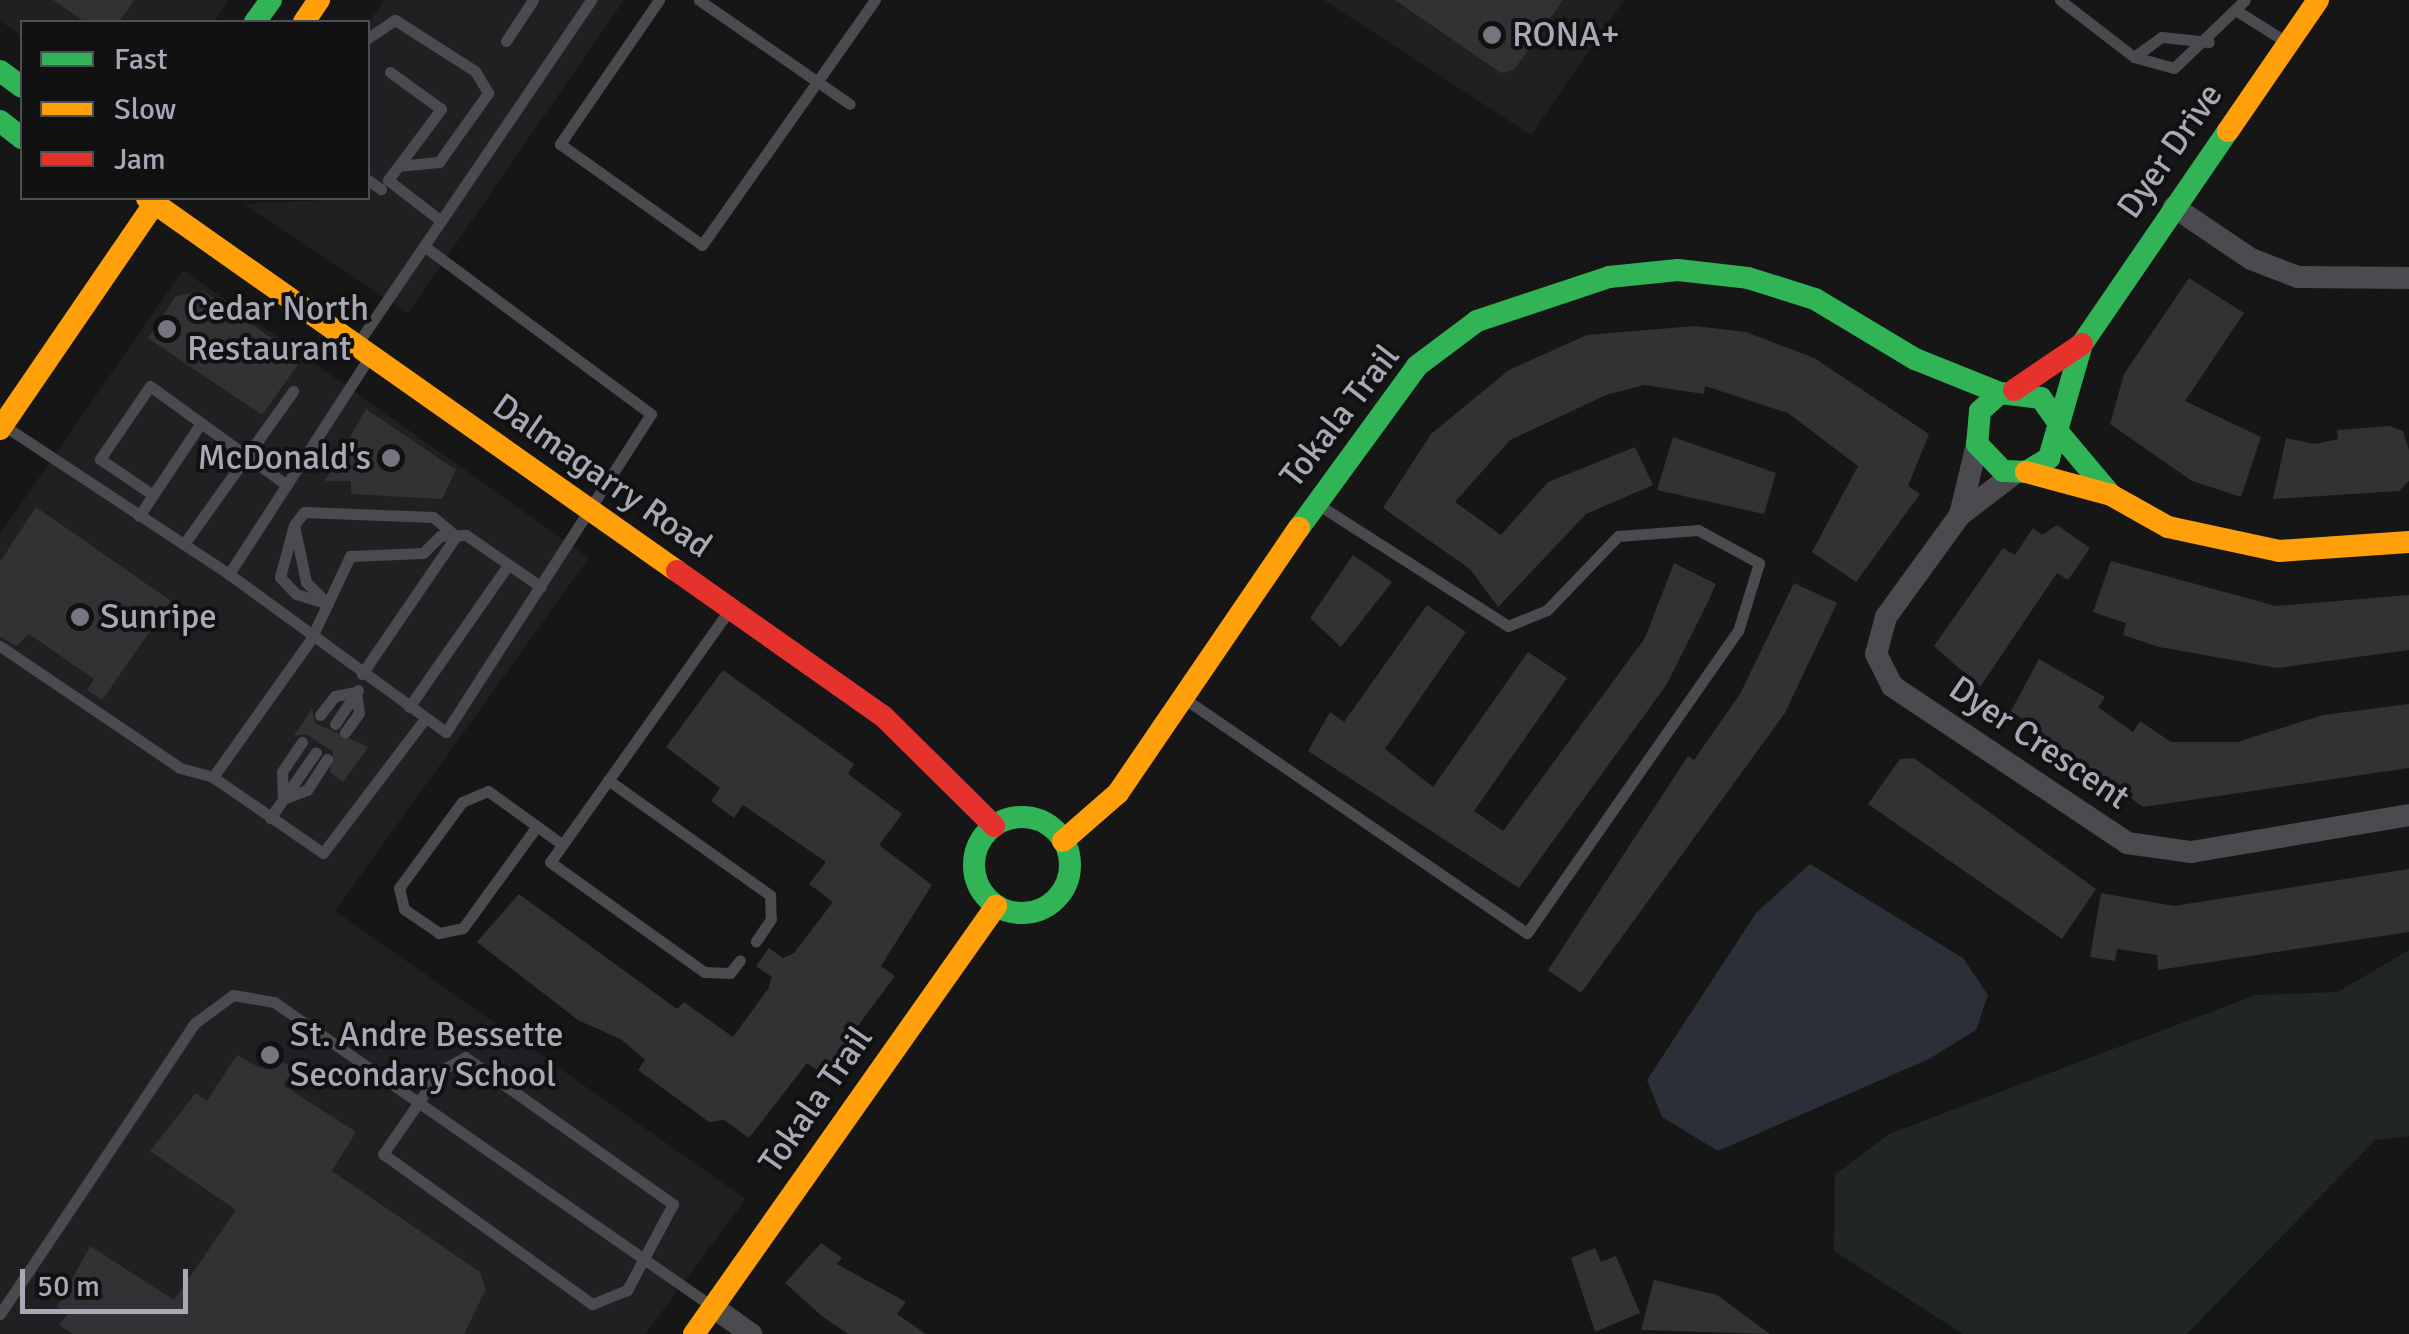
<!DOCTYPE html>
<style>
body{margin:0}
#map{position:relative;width:2409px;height:1334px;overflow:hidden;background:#161617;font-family:Signika,sans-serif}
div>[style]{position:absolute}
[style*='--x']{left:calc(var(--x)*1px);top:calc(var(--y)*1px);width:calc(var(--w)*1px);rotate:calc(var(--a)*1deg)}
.built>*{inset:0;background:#202022}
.green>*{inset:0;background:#202722}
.water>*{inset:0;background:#2a2f38}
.building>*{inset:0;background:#323235}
.lane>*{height:11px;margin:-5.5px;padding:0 5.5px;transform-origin:5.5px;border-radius:5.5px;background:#4b4b4f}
.street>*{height:22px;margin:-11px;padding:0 11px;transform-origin:11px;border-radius:11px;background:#4b4b4f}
.fast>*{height:22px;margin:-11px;padding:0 11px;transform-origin:11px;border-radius:11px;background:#30b455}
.fast>.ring{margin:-11px;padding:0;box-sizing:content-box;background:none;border:22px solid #30b455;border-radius:50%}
.slow>*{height:22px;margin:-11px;padding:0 11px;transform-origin:11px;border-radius:11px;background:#ff9f0a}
.jam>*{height:22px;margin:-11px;padding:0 11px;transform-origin:11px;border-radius:11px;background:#e5322d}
.dots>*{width:28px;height:28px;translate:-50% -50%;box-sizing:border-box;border:5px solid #111112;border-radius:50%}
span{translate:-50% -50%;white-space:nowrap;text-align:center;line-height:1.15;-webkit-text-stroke:8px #111112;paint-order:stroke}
.poi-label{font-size:35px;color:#a8a9b7}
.left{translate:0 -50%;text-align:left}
.right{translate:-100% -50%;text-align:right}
.street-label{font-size:35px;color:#a8a9b7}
.legend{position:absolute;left:20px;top:20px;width:350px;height:180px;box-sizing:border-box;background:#111112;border:2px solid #4d4e54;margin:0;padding:12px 18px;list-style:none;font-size:30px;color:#a8a9b7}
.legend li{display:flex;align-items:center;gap:20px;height:50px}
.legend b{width:50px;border:2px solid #4d4e54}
.scale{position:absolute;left:20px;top:1269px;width:168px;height:45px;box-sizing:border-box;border:5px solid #a8a9b7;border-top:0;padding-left:12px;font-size:30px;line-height:35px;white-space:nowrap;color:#a8a9b7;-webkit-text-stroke:8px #111112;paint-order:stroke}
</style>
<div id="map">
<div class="built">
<i style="clip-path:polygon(0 0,229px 0,214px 22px,22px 22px,22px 36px,0 21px)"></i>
<i style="clip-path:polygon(384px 0,624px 0,408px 313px,244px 204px,368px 198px,368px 24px)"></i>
<i style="clip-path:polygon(1324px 0,1624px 0,1531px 135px)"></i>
<i style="clip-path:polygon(183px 270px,589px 558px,335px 911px,746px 1199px,645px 1334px,0 1334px,0 534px)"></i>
</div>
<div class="green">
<i style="clip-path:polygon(2409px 950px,2409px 1136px,2375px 1140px,2187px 1334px,1963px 1334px,1834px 1251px,1835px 1175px,1889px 1134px,2256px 995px,2338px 992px)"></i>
</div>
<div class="water">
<i style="clip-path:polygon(1810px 864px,1963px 958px,1988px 995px,1976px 1030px,1929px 1059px,1718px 1151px,1662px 1117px,1647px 1080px,1756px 913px)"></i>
</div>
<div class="building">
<i style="clip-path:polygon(53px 0,134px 0,119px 22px,85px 22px)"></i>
<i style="clip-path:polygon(1395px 0,1563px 0,1514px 70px,1501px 73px)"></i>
<i style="clip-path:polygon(2189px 278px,2244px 313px,2185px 401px,2261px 437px,2241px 497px,2192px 481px,2110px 424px,2124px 374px)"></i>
<i style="clip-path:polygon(203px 291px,302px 359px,262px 415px,148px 338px,176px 296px)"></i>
<i style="clip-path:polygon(1695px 326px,1746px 332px,1814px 358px,1929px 434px,1908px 486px,1920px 494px,1856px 582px,1812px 552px,1858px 466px,1788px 413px,1705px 386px,1704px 394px,1644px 385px,1606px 395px,1510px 440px,1455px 502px,1501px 535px,1548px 482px,1635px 447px,1653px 485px,1586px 514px,1498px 607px,1470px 569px,1383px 508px,1431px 434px,1509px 370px,1587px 335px)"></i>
<i style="clip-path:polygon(366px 409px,456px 470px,442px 499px,351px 494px,351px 481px,325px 481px)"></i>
<i style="clip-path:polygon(2389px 426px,2403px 431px,2409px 450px,2409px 481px,2399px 491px,2273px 499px,2286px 438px,2315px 444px,2338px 439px,2337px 430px)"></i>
<i style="clip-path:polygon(1673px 437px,1776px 473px,1764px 514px,1657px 490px)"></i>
<i style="clip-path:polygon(36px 507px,171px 601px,102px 700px,87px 690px,94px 679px,29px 634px,16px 646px,0 637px,0 562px)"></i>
<i style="clip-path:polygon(2057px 525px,2090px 548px,2068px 580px,2057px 573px,1980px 687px,1934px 646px,2003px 548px,2015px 555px,2033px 528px,2042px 535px)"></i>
<i style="clip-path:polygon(1353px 555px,1392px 582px,1341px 647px,1310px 618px)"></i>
<i style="clip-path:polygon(2111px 561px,2276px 606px,2409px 595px,2409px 650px,2277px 668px,2159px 647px,2123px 635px,2126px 623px,2093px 612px)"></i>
<i style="clip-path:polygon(1674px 563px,1716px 584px,1708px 602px,1667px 684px,1519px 888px,1308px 751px,1330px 712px,1344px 722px,1427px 605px,1466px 632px,1385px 749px,1433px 787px,1528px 652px,1567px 678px,1474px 811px,1503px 831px,1645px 638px)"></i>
<i style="clip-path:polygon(1794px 583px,1837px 603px,1785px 713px,1581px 993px,1548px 970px,1688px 756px,1694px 760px,1740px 694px)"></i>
<i style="clip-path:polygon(2039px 659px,2105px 697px,2098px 707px,2133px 732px,2140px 721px,2171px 742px,2237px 742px,2323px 715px,2409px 704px,2409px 768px,2143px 807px,2011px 711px)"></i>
<i style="clip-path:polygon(723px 670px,854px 764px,848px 774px,902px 814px,879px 845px,932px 885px,881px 966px,895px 976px,822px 1074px,807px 1063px,749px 1138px,724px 1120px,709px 1122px,638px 1070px,645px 1060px,622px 1040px,578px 1020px,477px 942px,519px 894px,677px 1009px,684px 1002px,733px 1037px,768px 989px,772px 977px,756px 966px,769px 948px,783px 958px,794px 953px,833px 902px,809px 884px,826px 862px,743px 805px,734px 818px,711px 801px,720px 788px,666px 747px)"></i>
<i style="clip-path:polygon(312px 709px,315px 723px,368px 747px,343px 782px,330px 772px,333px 752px,306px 734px,294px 736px)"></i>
<i style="clip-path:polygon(1914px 758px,2096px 889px,2062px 939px,1868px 804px,1900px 759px)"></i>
<i style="clip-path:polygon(2409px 869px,2409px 932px,2158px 970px,2157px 955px,2117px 949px,2115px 961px,2090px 957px,2101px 893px,2174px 906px)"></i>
<i style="clip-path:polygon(270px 1054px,294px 1069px,283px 1085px,356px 1132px,332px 1171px,480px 1272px,486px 1289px,464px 1334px,73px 1334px,59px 1325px,68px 1314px,57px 1307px,90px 1246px,174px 1300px,236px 1210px,150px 1151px,196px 1093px,207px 1101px,237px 1055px,260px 1068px)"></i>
<i style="clip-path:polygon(821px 1243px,842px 1258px,837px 1264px,906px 1302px,897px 1314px,926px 1334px,848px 1334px,823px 1317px,785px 1283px)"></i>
<i style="clip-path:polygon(1595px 1248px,1601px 1262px,1616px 1256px,1640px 1313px,1595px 1332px,1571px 1258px)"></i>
<i style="clip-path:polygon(1654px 1280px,1717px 1295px,1770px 1334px,1641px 1330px)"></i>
</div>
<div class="lane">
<i style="--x:659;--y:0;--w:175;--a:124.5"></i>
<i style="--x:560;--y:144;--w:174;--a:35.4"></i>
<i style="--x:702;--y:245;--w:300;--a:-54.8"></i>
<i style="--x:699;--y:0;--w:183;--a:34.6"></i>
<i style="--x:2060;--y:0;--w:93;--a:37.6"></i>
<i style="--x:2134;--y:57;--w:41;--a:15.4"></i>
<i style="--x:2174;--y:68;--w:98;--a:-43.8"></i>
<i style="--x:2237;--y:11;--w:60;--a:32.1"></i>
<i style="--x:368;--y:38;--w:32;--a:-34"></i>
<i style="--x:395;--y:20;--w:95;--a:32.5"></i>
<i style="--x:475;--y:71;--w:26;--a:59"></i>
<i style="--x:488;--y:93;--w:85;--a:125.4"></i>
<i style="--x:439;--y:162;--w:41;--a:174.4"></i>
<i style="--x:506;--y:41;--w:49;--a:-56.6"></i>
<i style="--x:2134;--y:57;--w:34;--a:-36"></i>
<i style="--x:2162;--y:37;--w:47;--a:6.1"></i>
<i style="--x:390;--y:72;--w:63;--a:36"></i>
<i style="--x:441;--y:109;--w:89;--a:126.7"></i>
<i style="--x:388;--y:180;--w:67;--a:37.7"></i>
<i style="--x:368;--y:180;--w:16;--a:35"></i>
<i style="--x:358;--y:343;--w:415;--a:-55.8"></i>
<i style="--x:370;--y:356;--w:260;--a:122.9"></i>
<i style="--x:229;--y:574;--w:268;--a:36.1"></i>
<i style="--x:446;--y:732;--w:378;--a:-57.2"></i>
<i style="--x:651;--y:414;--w:282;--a:-143.5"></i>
<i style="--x:3;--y:425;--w:271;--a:33.4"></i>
<i style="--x:153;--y:495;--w:64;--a:-145.8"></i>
<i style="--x:100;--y:459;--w:88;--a:-55.6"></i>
<i style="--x:150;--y:386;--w:169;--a:35.9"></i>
<i style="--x:139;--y:516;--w:112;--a:-56.3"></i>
<i style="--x:294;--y:525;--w:54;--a:105.1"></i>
<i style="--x:280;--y:577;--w:23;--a:47"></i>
<i style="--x:296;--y:594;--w:28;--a:17"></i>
<i style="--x:184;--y:544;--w:188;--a:-54.5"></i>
<i style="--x:328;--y:604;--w:31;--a:-135"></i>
<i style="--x:306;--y:582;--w:58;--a:-101.9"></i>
<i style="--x:294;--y:525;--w:16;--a:-52"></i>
<i style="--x:304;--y:512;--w:129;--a:2.2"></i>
<i style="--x:433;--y:517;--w:30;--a:40"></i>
<i style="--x:456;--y:536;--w:167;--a:124.3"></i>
<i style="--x:730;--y:609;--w:310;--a:125.4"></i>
<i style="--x:550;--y:862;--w:189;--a:35.5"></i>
<i style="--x:704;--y:972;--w:26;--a:2"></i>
<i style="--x:730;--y:973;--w:16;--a:-52"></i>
<i style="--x:0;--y:646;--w:217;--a:34.1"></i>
<i style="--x:180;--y:768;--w:34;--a:15"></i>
<i style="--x:1185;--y:699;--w:414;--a:34.4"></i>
<i style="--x:1527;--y:933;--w:368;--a:-55.1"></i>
<i style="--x:1738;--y:631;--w:71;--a:-72.8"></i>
<i style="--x:1759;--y:563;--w:69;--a:-151.6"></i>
<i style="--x:1698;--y:530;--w:80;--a:175.7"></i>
<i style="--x:1618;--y:536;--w:103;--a:133.8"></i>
<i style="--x:1547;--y:610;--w:42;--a:157.7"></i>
<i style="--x:1508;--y:626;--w:224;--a:-147.4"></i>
<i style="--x:409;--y:707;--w:173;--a:-55.1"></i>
<i style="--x:320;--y:715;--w:24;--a:-52"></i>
<i style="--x:335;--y:696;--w:21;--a:-11"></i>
<i style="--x:356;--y:692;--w:21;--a:82"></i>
<i style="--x:359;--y:713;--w:24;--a:126"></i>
<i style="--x:424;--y:720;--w:167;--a:127.2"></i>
<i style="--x:323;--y:853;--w:134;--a:-145.4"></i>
<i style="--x:213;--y:777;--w:169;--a:-54.6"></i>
<i style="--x:311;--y:639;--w:92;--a:-64.8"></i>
<i style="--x:350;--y:556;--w:73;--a:-2.4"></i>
<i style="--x:423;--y:553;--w:24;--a:-45"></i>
<i style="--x:440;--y:536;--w:26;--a:-2"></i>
<i style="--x:466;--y:535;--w:91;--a:34.7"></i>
<i style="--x:335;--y:724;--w:41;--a:-55.9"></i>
<i style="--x:302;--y:742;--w:36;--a:124"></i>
<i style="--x:282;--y:772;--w:27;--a:88"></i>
<i style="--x:283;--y:799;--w:26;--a:-21"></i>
<i style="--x:307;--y:790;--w:37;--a:-57"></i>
<i style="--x:608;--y:780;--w:199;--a:35.4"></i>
<i style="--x:770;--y:895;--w:24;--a:88"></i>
<i style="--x:771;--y:919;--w:27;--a:124"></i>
<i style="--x:270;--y:818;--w:80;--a:-55.1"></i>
<i style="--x:537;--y:826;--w:126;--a:126"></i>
<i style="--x:463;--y:928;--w:25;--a:168"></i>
<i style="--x:439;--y:933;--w:42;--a:-145.6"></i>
<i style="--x:404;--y:909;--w:22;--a:-103"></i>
<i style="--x:399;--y:888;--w:107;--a:-53.8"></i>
<i style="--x:462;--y:802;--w:28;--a:-23"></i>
<i style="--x:488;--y:791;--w:92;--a:35.8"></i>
<i style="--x:465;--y:1057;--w:255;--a:35.3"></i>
<i style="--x:673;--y:1204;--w:98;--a:118.1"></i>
<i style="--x:627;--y:1290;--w:38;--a:158"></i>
<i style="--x:592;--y:1304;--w:257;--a:-144.3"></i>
<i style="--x:383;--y:1154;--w:101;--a:-55.5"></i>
<i style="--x:440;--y:1071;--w:29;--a:-29"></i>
<i style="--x:0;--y:1314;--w:350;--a:-56.2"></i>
<i style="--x:195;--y:1023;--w:47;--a:-36.4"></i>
<i style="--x:233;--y:995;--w:42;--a:9.7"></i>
<i style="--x:274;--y:1002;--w:535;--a:34.79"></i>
</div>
<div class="street">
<i style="--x:2174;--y:207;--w:93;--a:34"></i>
<i style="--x:2251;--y:259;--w:50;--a:21"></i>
<i style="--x:2298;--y:277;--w:111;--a:0.5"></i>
<i style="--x:2015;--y:473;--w:69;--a:142.6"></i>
<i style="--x:1960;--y:515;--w:126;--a:126"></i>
<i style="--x:1886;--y:617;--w:38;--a:105"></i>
<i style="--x:1876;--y:654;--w:36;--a:63"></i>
<i style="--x:1892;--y:686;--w:283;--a:33.7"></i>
<i style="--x:2127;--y:843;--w:65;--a:8"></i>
<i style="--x:2191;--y:852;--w:221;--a:-9.6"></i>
<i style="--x:1960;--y:515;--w:73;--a:-76.5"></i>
<i style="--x:713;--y:1307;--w:47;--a:35.4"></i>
</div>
<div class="fast">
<i style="--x:255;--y:22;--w:27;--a:-54"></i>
<i style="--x:0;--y:71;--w:27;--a:36"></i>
<i style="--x:0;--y:121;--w:28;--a:38"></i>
<i style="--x:2057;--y:421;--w:28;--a:-125"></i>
<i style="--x:2041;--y:398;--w:41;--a:-173"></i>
<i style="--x:2000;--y:393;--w:27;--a:138"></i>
<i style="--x:1980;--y:411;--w:33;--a:95"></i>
<i style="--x:1977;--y:444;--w:37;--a:46"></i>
<i style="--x:2003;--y:471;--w:23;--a:2"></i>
<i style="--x:2026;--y:472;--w:27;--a:-31"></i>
<i style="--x:2049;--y:458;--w:119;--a:-73.9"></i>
<i style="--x:2082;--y:344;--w:258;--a:-55.6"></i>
<i style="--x:2058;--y:432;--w:82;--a:49.9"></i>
<i style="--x:1299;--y:528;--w:200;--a:-53.9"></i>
<i style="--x:1417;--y:366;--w:75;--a:-36.9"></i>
<i style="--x:1477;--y:321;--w:139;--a:-18.4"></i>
<i style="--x:1609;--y:277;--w:69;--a:-5.8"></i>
<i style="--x:1678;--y:270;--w:70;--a:6.5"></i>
<i style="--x:1748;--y:278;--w:70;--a:17.4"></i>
<i style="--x:1815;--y:299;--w:117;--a:31"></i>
<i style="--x:1915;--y:359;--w:92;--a:21.8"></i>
<i class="ring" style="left:974px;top:817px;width:74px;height:74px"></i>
</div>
<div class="slow">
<i style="--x:304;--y:22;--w:27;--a:-56"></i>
<i style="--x:2228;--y:131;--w:159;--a:-55.5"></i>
<i style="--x:147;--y:198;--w:648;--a:35.14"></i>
<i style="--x:0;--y:429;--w:280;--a:-55.6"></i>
<i style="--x:2026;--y:472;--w:88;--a:15.1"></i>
<i style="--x:2111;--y:495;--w:65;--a:29.3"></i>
<i style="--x:2168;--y:527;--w:114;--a:12.2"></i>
<i style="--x:2279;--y:551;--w:130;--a:-4"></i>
<i style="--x:1063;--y:841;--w:73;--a:-41.1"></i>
<i style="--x:1118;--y:793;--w:321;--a:-55.7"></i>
<i style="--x:694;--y:1334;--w:524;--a:-54.79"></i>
</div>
<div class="jam">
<i style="--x:2014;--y:390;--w:82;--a:-34.1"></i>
<i style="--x:677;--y:571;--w:253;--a:35.2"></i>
<i style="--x:884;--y:717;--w:155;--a:44.7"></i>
</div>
<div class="dots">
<i style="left:1492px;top:35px;background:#75767f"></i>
<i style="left:167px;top:329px;background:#75767f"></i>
<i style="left:391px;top:458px;background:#75767f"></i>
<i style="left:80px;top:617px;background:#75767f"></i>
<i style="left:270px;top:1055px;background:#75767f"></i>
</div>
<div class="poi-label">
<span class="left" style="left:1512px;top:35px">RONA+</span>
<span class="left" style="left:187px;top:329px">Cedar North<br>Restaurant</span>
<span class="right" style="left:371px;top:458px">McDonald's</span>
<span class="left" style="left:100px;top:617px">Sunripe</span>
<span class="left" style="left:290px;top:1055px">St. Andre Bessette<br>Secondary School</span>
</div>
<div class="street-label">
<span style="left:2170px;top:151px;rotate:-55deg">Dyer Drive</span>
<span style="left:1340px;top:416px;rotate:-52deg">Tokala Trail</span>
<span style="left:602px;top:476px;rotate:35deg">Dalmagarry Road</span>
<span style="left:2039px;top:743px;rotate:34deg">Dyer Crescent</span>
<span style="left:816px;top:1100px;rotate:-55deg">Tokala Trail</span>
</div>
<ul class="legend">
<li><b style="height:12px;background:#30b455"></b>Fast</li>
<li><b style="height:12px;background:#ff9f0a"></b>Slow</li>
<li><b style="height:12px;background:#e5322d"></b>Jam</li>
</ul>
<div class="scale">50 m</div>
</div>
